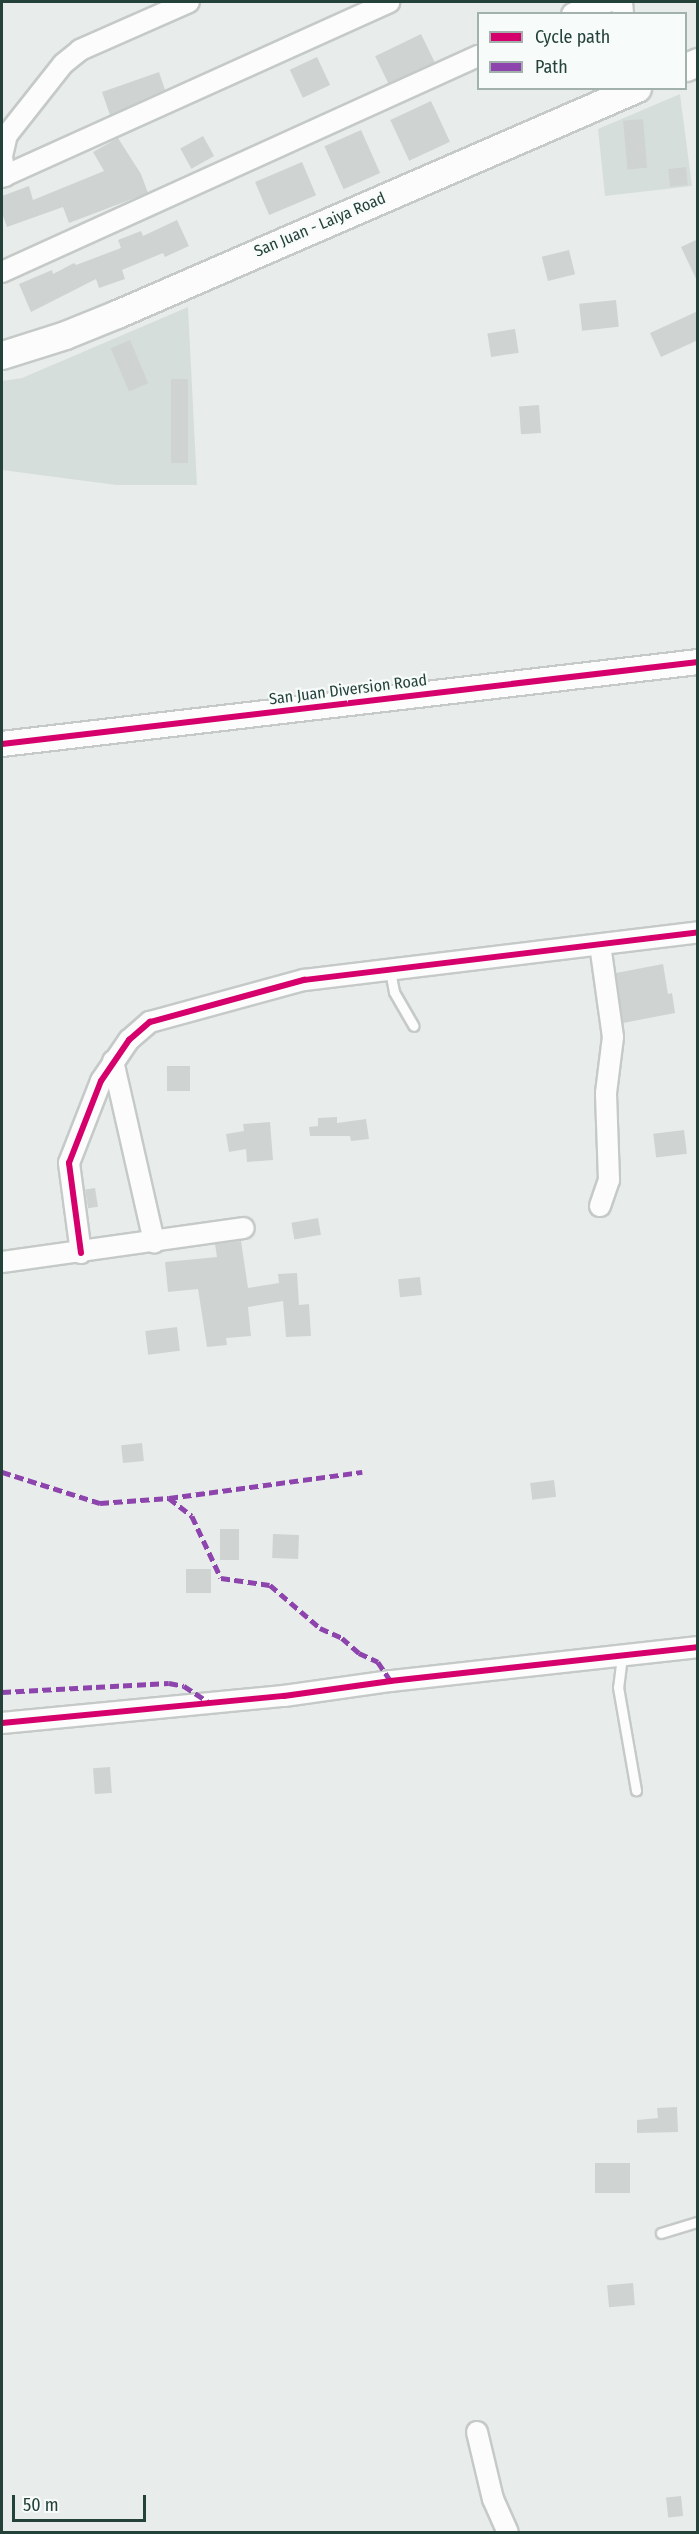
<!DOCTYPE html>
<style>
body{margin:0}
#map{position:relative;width:699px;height:2534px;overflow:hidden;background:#e8edeb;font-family:"Fira Sans Condensed",sans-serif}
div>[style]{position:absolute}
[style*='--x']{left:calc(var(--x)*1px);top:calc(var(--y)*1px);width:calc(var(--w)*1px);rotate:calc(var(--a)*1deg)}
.built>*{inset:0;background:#d6dedb}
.building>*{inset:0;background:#cfd4d2;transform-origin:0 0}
.roads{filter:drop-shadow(2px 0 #c5cac8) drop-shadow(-2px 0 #c5cac8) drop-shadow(0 2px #c5cac8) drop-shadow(0 -2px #c5cac8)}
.service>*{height:9px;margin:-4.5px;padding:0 4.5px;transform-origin:4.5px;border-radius:4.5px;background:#fcfcfc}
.minor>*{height:20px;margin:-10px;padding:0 10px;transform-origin:10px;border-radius:10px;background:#fcfcfc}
.tertiary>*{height:24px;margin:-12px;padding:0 12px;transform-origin:12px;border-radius:12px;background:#fcfcfc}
.secondary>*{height:27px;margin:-13.5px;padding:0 13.5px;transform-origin:13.5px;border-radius:13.5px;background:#fcfcfc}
.quiet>*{height:4.5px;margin-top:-2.25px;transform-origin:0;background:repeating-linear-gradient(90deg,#8e44ad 0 9px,transparent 0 13.5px)}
.cycleway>*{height:6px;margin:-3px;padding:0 3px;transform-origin:3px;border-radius:3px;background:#d6006c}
span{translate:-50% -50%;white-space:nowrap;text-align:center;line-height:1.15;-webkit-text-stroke:4.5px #f7fbf9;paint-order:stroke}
.street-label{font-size:16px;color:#24423a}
.frame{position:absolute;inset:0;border:3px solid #24423a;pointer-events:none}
.legend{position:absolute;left:477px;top:12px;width:210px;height:78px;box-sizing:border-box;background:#f7fbf9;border:2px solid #a3b1ad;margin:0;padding:8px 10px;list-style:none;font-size:18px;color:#24423a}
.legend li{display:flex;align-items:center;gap:12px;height:30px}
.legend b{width:30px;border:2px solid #a3b1ad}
.scale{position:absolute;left:12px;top:2495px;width:134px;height:27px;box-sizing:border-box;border:3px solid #24423a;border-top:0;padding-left:8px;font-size:18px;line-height:21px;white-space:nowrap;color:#24423a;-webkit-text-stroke:4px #f7fbf9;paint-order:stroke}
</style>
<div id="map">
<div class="built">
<i style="clip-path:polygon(680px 94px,692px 186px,605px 196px,598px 129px)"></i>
<i style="clip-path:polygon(188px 307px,197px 485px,116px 485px,2px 470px,2px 381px,22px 378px)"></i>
</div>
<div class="building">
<i style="left:421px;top:34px;width:32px;height:51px;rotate:64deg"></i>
<i style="left:317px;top:57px;width:31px;height:30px;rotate:65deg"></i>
<i style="clip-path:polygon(159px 72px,165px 90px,110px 115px,102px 92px)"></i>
<i style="left:431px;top:101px;width:45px;height:45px;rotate:65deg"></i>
<i style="left:643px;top:119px;width:49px;height:20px;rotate:85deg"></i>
<i style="left:361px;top:130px;width:47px;height:40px;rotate:66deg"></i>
<i style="left:203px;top:136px;width:23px;height:26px;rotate:61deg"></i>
<i style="clip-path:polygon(118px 138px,141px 174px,148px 193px,69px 223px,63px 207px,7px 227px,2px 213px,2px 196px,29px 186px,33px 200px,104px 171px,93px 152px)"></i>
<i style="left:302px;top:162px;width:36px;height:51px;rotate:67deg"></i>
<i style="left:686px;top:167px;width:18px;height:18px;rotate:84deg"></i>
<i style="clip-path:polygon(177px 220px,189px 246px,165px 257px,163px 253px,122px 270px,125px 279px,99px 288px,96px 279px,31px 312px,19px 284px,52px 270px,53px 274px,74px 263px,76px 265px,121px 248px,118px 240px,141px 231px,143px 236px)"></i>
<i style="clip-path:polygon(698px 239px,698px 283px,681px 247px)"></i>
<i style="left:569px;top:250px;width:25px;height:28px;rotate:76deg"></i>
<i style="left:616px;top:300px;width:27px;height:37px;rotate:84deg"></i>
<i style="clip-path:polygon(698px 311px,698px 340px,661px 357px,650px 333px)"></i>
<i style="left:515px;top:329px;width:24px;height:28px;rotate:81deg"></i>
<i style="left:130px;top:340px;width:47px;height:21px;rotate:67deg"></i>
<i style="left:171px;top:379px;width:17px;height:84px"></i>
<i style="left:539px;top:405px;width:28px;height:20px;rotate:86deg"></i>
<i style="clip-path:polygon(663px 964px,668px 994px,672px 993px,675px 1013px,623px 1023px,616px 973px)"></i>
<i style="left:167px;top:1066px;width:23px;height:25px"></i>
<i style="clip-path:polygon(337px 1117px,337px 1123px,366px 1119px,369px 1139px,351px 1141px,350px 1136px,310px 1136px,309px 1127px,318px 1126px,318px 1118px)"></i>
<i style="clip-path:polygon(270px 1122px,273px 1160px,247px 1162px,246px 1149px,229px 1152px,226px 1134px,244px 1131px,243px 1124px)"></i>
<i style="left:684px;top:1130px;width:24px;height:31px;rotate:83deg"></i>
<i style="left:95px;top:1188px;width:19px;height:10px;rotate:81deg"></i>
<i style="left:318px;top:1218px;width:17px;height:27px;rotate:80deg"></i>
<i style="clip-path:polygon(241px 1241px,248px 1288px,279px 1283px,278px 1274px,297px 1273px,299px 1305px,309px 1304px,311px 1336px,286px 1337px,283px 1301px,248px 1307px,251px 1336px,226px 1338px,227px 1345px,207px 1347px,198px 1289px,168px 1292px,165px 1262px,217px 1257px,215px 1244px)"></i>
<i style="left:420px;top:1277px;width:18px;height:22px;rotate:84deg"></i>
<i style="left:177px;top:1327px;width:24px;height:32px;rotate:83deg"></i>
<i style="left:142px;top:1443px;width:18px;height:21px;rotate:84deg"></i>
<i style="left:554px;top:1480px;width:17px;height:24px;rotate:83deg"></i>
<i style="left:220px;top:1529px;width:19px;height:31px"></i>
<i style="left:273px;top:1534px;width:26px;height:24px;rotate:2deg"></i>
<i style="left:211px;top:1569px;width:24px;height:25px;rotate:90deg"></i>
<i style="left:110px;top:1767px;width:26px;height:17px;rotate:86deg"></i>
<i style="clip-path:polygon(677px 2107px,678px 2132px,637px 2133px,637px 2120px,658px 2118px,657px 2108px)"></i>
<i style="left:630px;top:2163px;width:30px;height:35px;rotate:90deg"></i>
<i style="left:633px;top:2283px;width:22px;height:26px;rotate:85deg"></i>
<i style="left:681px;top:2496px;width:20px;height:15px;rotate:84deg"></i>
</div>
<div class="roads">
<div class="service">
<i style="--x:390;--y:971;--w:21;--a:79"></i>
<i style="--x:394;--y:992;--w:39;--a:60"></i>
<i style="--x:622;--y:1656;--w:31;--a:97"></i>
<i style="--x:618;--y:1687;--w:105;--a:80.1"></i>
<i style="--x:661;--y:2233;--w:39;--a:-17"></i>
</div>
<div class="minor">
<i style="--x:622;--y:2;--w:12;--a:85"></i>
<i style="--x:572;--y:14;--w:20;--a:-27"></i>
<i style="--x:590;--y:5;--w:18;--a:-9"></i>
<i style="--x:5;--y:176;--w:20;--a:-99"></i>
<i style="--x:2;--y:156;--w:22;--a:-77"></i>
<i style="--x:7;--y:135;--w:90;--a:-51.7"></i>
<i style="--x:63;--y:64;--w:22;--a:-39"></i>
<i style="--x:80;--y:50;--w:119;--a:-23.8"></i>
<i style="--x:2;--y:177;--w:425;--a:-24.3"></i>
<i style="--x:2;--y:272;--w:523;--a:-24.41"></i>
<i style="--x:113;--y:1061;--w:186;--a:77.2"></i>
<i style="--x:600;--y:1206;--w:28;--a:-71"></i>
<i style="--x:609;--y:1180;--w:87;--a:-92"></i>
<i style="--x:606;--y:1093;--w:56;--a:-82.9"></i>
<i style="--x:613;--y:1037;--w:93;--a:-98"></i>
<i style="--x:81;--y:1253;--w:91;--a:-97.6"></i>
<i style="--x:69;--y:1163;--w:88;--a:-68.7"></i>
<i style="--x:101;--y:1081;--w:50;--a:-55.7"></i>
<i style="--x:129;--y:1040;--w:28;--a:-41"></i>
<i style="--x:150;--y:1022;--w:160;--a:-15.3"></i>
<i style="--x:304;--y:980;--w:397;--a:-6.9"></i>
<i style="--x:2;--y:1262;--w:244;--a:-8"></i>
<i style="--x:2;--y:1723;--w:283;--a:-5.5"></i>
<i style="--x:284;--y:1696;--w:108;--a:-8"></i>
<i style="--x:391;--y:1681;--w:309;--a:-6.3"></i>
<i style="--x:477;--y:2432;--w:69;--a:76.6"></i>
<i style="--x:493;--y:2499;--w:36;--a:66"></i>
</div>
<div class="tertiary">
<i style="--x:2;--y:744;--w:701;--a:-6.72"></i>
</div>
<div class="secondary">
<i style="--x:686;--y:67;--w:13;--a:-23"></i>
<i style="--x:2;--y:355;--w:66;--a:-17.6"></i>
<i style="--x:65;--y:335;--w:56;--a:-22"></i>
<i style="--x:117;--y:314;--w:567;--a:-23.49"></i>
</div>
</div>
<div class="quiet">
<i style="--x:2;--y:1472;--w:103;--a:17.6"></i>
<i style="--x:100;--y:1503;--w:69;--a:-4.1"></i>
<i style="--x:169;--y:1498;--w:195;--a:-7.7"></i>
<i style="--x:169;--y:1498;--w:29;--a:38"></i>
<i style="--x:192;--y:1516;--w:68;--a:64.9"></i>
<i style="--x:221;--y:1578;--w:49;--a:8.1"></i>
<i style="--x:270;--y:1585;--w:66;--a:40.7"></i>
<i style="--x:320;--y:1628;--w:24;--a:24"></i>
<i style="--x:342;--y:1638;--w:23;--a:41"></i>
<i style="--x:359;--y:1653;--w:21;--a:25"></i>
<i style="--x:378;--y:1662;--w:23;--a:56"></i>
<i style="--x:2;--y:1692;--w:167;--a:-3.1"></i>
<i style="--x:169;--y:1683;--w:15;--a:11"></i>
<i style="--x:184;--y:1686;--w:30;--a:33"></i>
</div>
<div class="cycleway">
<i style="--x:2;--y:744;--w:701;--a:-6.72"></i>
<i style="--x:81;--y:1253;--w:91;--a:-97.6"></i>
<i style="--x:69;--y:1163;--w:88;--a:-68.7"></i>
<i style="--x:101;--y:1081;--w:50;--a:-55.7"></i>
<i style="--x:129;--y:1040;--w:28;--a:-41"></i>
<i style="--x:150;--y:1022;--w:160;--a:-15.3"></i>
<i style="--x:304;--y:980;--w:397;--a:-6.9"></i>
<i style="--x:2;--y:1723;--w:283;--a:-5.5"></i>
<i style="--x:284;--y:1696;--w:108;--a:-8"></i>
<i style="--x:391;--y:1681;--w:309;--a:-6.3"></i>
</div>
<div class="street-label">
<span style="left:320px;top:225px;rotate:-23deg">San Juan - Laiya Road</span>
<span style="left:348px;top:690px;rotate:-7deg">San Juan Diversion Road</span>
</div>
<div class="frame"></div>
<ul class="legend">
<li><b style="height:8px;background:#d6006c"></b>Cycle path</li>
<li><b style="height:8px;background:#8e44ad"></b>Path</li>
</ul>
<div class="scale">50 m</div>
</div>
